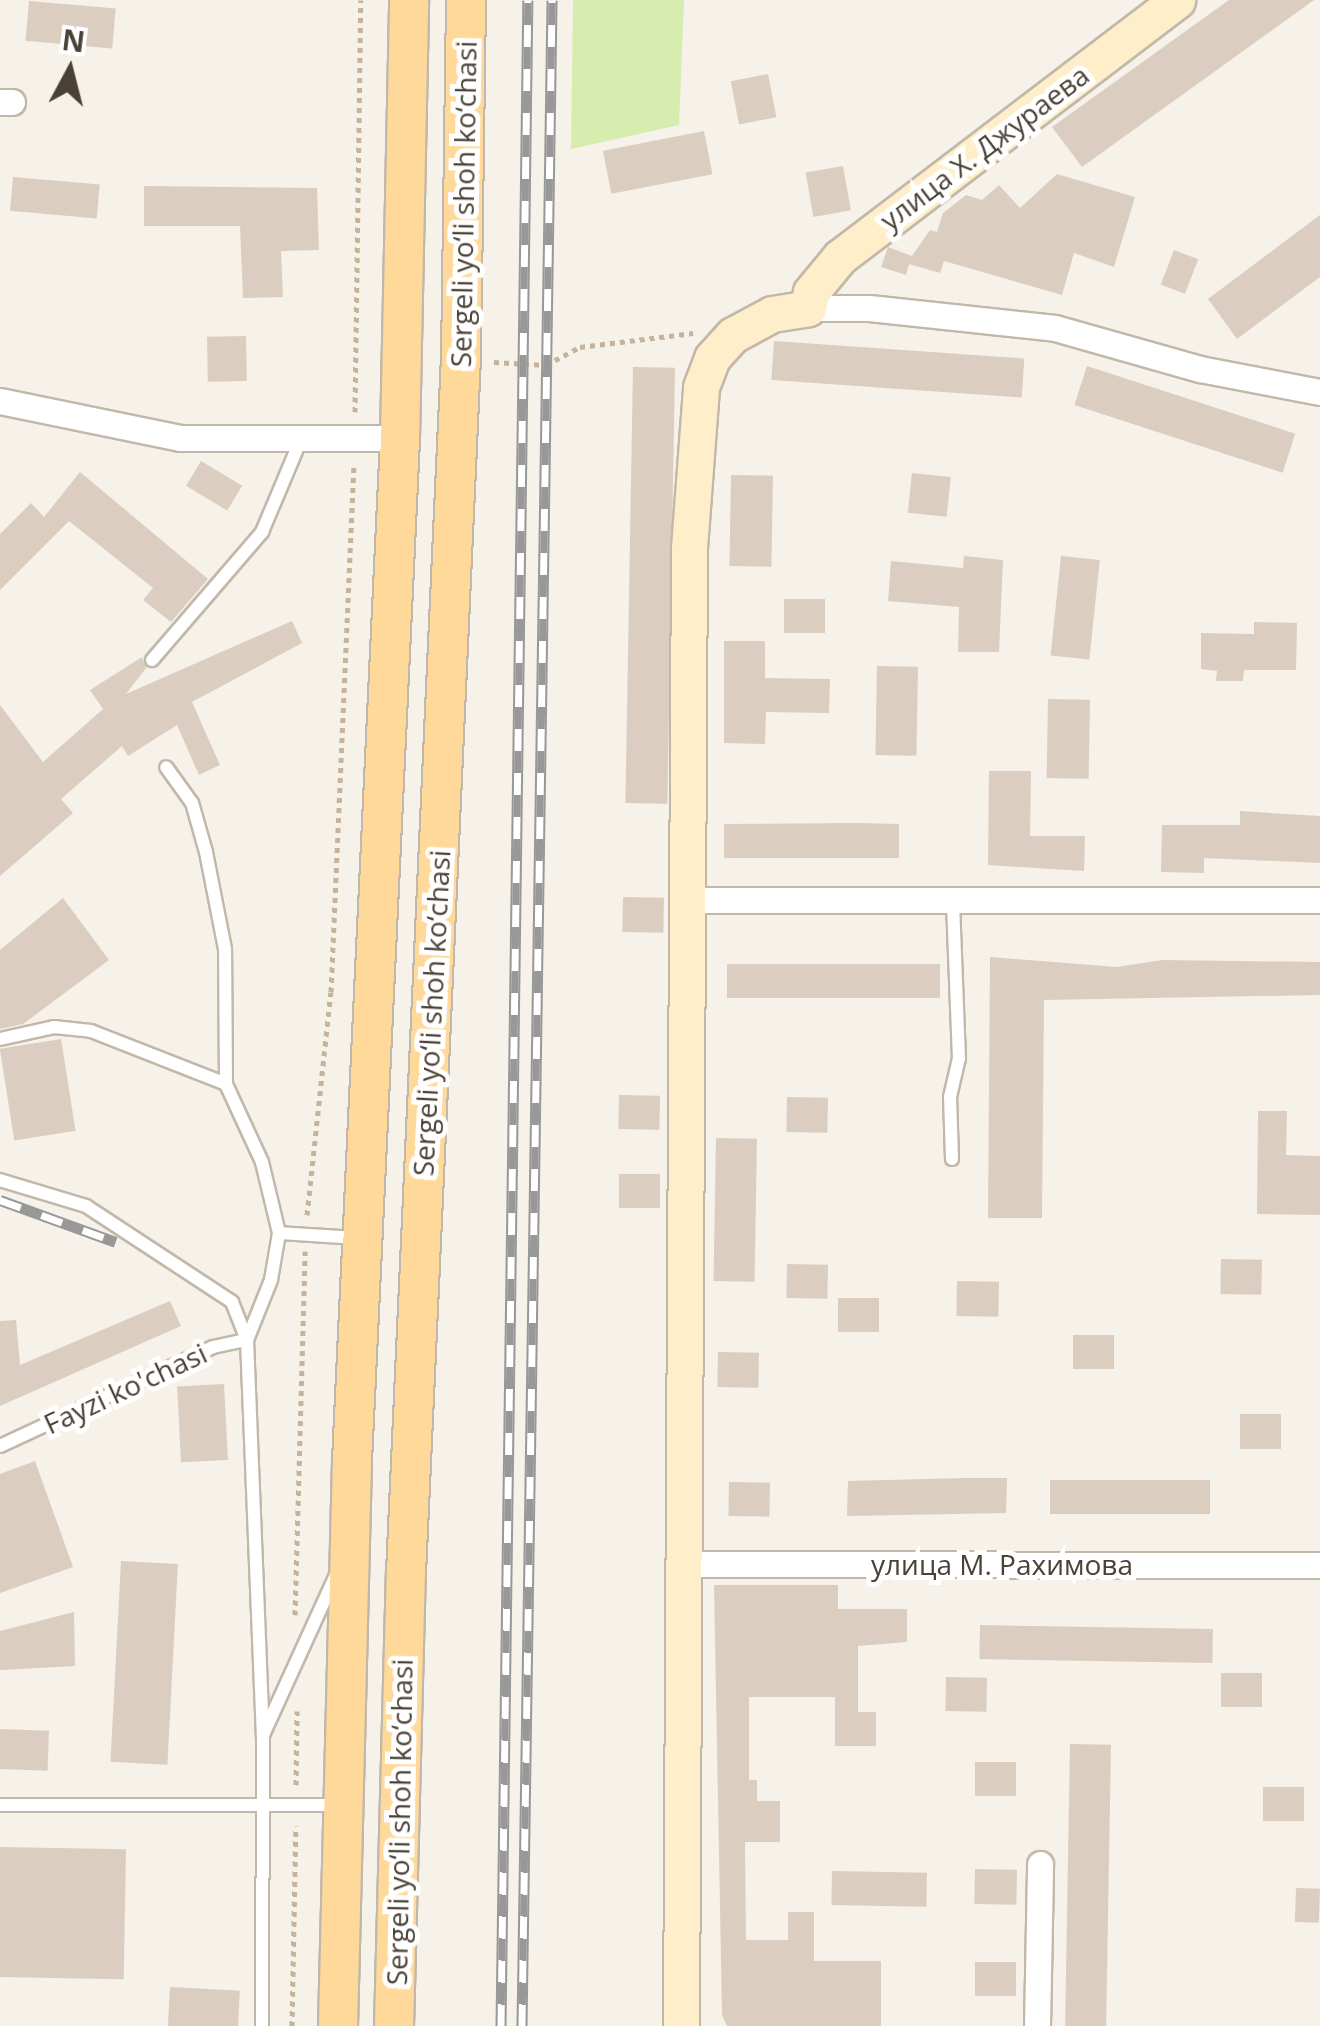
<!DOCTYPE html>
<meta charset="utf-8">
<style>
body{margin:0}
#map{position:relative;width:1320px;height:2026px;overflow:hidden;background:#f6f1e9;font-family:"Open Sans",sans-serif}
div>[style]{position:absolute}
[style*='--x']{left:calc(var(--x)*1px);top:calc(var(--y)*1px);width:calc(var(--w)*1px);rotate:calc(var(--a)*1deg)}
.green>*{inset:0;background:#d6edaf}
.building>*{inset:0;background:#dbcec0;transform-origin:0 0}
.path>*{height:5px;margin-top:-2.5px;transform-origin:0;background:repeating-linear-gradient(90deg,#c5b39a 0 5px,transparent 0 10px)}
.roads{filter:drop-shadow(2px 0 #c2b8aa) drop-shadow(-2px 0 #c2b8aa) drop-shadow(0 2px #c2b8aa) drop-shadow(0 -2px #c2b8aa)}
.lane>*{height:12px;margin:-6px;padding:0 6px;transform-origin:6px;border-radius:6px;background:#fff}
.street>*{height:25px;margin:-12.5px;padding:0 12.5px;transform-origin:12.5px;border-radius:12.5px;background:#fff}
.secondary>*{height:35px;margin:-17.5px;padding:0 17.5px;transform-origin:17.5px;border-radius:17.5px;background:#ffeeca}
.primary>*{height:38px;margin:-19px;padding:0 19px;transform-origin:19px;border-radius:19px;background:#ffd999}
.rail>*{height:11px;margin-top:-5.5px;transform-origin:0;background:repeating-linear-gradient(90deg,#fff 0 22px,#989898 0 44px);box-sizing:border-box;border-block:2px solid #989898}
span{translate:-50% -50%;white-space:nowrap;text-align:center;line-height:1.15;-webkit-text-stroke:10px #fff;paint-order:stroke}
.street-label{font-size:28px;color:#4a4136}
.north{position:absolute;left:20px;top:20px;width:100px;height:100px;-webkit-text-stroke:8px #fff;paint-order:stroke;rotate:7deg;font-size:28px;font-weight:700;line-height:40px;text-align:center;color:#4a4136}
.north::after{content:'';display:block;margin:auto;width:35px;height:45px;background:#4a4136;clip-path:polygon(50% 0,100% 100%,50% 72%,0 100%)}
</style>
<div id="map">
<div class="green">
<i style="clip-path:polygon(573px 0,684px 0,679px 125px,571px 149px)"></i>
</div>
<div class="building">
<i style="clip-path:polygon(1229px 0,1314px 0,1082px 167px,1052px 127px)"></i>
<i style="left:29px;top:1px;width:87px;height:40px;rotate:5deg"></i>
<i style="left:768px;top:74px;width:44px;height:38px;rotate:79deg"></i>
<i style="left:704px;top:131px;width:44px;height:103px;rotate:79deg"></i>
<i style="left:843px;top:166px;width:45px;height:38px;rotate:80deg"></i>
<i style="clip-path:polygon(1057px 174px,1135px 197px,1114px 267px,1074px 253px,1062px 295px,944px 261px,940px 273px,909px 264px,906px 275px,881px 267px,888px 247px,912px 256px,930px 230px,937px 232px,943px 213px,966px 195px,982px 200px,999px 185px,1020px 208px)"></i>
<i style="left:13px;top:177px;width:87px;height:34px;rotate:5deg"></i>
<i style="clip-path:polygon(144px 186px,317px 188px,319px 250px,281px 251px,283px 297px,243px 298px,240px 226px,144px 226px)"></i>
<i style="clip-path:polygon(1320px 215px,1320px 277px,1237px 339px,1208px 299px)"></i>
<i style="left:1174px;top:250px;width:26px;height:37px;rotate:21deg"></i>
<i style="left:246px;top:336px;width:45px;height:39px;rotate:89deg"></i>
<i style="left:774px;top:341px;width:251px;height:39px;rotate:4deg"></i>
<i style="left:1087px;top:366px;width:219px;height:41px;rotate:18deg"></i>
<i style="left:633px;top:367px;width:42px;height:436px;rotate:1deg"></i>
<i style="left:201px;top:461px;width:48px;height:29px;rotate:31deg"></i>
<i style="clip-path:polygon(80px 472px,208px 579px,171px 622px,143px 600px,153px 588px,69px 521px,0 590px,0 534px,31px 503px,44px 517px)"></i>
<i style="left:912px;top:473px;width:39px;height:40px;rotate:6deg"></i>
<i style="left:731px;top:475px;width:42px;height:91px;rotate:1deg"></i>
<i style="clip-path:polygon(964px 556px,1003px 560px,999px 652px,958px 652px,959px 607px,888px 601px,891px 561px,963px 568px)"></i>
<i style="left:1061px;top:556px;width:39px;height:100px;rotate:6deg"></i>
<i style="left:784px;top:599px;width:41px;height:34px"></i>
<i style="clip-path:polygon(292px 621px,302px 643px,192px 702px,220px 765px,199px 775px,177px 725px,128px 756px,122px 746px,61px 799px,73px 813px,0 876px,0 705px,43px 762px,103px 709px,90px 690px,142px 657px,146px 668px,126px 694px)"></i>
<i style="clip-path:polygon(1254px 622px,1297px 623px,1296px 670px,1244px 670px,1243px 681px,1216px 681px,1217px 671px,1201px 669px,1201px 633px,1254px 634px)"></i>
<i style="clip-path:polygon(724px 641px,765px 641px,765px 678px,830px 679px,829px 713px,766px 712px,765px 744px,724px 743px)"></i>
<i style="left:877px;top:666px;width:41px;height:89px;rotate:1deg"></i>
<i style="left:1048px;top:699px;width:42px;height:79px;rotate:1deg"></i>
<i style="clip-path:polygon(989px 771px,1031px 771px,1030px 836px,1085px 836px,1084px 871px,988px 865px)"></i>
<i style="clip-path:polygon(1240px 811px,1320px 816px,1320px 863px,1204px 858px,1204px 873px,1161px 872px,1162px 825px,1240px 825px)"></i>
<i style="clip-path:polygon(858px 823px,899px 824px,899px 858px,724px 858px,724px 824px)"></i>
<i style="left:623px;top:897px;width:41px;height:35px;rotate:1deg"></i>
<i style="clip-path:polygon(63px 898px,109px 960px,23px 1024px,0 1029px,0 950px)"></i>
<i style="clip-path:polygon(990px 957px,1116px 967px,1163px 960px,1320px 962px,1320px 995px,1044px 1000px,1042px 1218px,988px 1218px)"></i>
<i style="left:727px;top:964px;width:213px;height:34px"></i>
<i style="left:61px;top:1039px;width:93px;height:62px;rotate:81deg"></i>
<i style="left:619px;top:1095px;width:41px;height:34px;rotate:1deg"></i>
<i style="left:787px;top:1097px;width:41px;height:35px;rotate:1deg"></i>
<i style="clip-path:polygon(1258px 1111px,1287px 1111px,1286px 1155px,1320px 1156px,1320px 1215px,1257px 1214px)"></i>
<i style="left:716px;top:1138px;width:41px;height:143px;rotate:1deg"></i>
<i style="left:619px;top:1174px;width:41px;height:34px"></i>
<i style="left:1221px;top:1259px;width:41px;height:35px;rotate:1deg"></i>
<i style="left:787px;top:1264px;width:41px;height:34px;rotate:1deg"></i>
<i style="left:957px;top:1281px;width:42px;height:35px;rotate:1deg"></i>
<i style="left:838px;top:1298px;width:41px;height:34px"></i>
<i style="clip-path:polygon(170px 1301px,181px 1326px,0 1406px,0 1321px,16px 1320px,20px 1365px)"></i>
<i style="left:1073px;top:1335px;width:41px;height:34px"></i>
<i style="left:718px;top:1352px;width:41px;height:35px;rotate:1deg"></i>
<i style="left:224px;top:1384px;width:76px;height:47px;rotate:87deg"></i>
<i style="left:1240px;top:1414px;width:41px;height:35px"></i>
<i style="clip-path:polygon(35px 1461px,73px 1567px,0 1593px,0 1474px)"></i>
<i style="clip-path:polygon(965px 1478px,1007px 1478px,1006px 1513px,847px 1516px,848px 1481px)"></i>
<i style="left:1050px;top:1480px;width:160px;height:34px"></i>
<i style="left:729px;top:1482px;width:41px;height:34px;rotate:1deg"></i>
<i style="left:121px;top:1561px;width:57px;height:201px;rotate:3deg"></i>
<i style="clip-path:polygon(714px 1585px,838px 1585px,838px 1609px,907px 1609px,907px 1642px,858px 1646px,858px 1712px,876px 1712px,876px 1746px,835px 1746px,835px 1697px,749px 1697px,749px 1780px,757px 1780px,757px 1801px,780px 1801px,780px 1842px,745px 1842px,746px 1940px,788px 1940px,788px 1912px,814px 1912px,814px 1961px,881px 1961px,881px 2026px,727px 2026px,722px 2015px)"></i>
<i style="clip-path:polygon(74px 1612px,75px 1666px,0 1670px,0 1631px)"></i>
<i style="left:980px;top:1625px;width:233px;height:34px;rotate:1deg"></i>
<i style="left:1221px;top:1673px;width:41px;height:34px"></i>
<i style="left:946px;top:1677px;width:41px;height:34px;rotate:1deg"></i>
<i style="left:0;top:1729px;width:49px;height:40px;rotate:2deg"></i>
<i style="left:1070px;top:1744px;width:41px;height:282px;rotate:1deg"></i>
<i style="left:975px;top:1762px;width:41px;height:34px"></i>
<i style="left:1263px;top:1787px;width:41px;height:34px"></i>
<i style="left:0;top:1847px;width:126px;height:130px;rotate:1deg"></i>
<i style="left:975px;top:1869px;width:42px;height:35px;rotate:1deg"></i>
<i style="left:832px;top:1871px;width:95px;height:34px;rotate:1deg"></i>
<i style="left:1296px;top:1888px;width:24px;height:34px;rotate:2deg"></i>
<i style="left:975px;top:1962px;width:41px;height:34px"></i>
<i style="left:170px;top:1987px;width:70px;height:39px;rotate:3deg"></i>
</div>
<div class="path">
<i style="--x:494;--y:362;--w:52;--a:3.3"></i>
<i style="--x:546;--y:365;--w:38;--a:-28"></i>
<i style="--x:580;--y:347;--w:114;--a:-7.1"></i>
<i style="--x:355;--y:412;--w:412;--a:-89.2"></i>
<i style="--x:307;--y:1215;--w:224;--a:-83.9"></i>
<i style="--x:331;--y:992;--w:529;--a:-87.51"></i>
<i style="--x:295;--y:1615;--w:364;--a:-88.4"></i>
<i style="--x:296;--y:1785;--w:74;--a:-89.2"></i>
<i style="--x:292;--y:2026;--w:200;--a:-88.9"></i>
</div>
<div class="roads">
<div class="lane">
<i style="--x:152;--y:660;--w:169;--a:-49.3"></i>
<i style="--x:262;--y:532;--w:101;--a:-67.2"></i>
<i style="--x:0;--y:1039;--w:55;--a:-12.5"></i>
<i style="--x:54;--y:1027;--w:37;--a:6"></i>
<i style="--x:91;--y:1031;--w:145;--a:21.4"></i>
<i style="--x:952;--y:1159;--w:62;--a:-91.8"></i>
<i style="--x:950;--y:1097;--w:39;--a:-77"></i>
<i style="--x:959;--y:1059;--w:159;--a:-92.2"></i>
<i style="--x:0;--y:1180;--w:90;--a:16.8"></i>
<i style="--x:86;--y:1206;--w:175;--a:33.3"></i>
<i style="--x:232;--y:1302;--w:41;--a:68.5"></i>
<i style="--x:247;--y:1340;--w:395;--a:87.7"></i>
<i style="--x:279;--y:1233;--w:80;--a:3.6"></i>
<i style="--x:0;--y:1446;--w:235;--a:-24.9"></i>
<i style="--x:213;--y:1347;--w:35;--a:-12"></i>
<i style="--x:247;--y:1340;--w:65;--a:-68.2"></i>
<i style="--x:271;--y:1280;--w:48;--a:-80.3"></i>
<i style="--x:279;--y:1233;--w:73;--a:-103.5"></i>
<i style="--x:262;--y:1162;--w:86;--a:-114.8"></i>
<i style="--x:226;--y:1084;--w:135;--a:-90.4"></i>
<i style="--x:225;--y:949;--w:99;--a:-101.1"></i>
<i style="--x:206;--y:852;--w:51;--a:-105.9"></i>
<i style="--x:192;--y:803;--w:44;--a:-125.8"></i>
<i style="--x:0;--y:1805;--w:341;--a:0"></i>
<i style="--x:262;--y:2026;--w:291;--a:-89.8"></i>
<i style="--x:263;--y:1735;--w:176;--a:-65.5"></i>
</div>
<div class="street">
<i style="--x:0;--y:102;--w:12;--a:0"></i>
<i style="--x:808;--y:308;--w:61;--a:0"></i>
<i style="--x:869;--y:308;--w:187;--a:6.1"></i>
<i style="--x:1055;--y:328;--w:151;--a:15.8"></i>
<i style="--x:1200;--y:369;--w:122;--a:10.9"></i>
<i style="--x:0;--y:401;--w:184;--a:11.6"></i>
<i style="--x:180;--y:438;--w:220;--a:0"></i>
<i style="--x:687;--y:900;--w:633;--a:0"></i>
<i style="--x:685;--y:1564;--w:635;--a:0.09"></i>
<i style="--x:1037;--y:2026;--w:162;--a:-88.9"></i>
</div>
<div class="secondary">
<i style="--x:681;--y:2026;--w:1478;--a:-89.69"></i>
<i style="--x:689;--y:548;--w:161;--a:-85.7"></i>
<i style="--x:701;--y:387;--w:31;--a:-69"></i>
<i style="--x:712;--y:358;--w:31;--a:-48"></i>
<i style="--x:733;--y:335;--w:44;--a:-28.3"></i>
<i style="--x:772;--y:314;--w:36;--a:-9"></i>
<i style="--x:808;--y:308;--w:16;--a:-79"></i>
<i style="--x:811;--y:292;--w:45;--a:-50.4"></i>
<i style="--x:840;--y:257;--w:424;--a:-37.3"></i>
</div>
<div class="primary">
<i style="--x:338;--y:2026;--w:565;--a:-88.58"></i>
<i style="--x:352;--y:1461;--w:1024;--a:-87.31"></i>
<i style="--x:400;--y:438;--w:438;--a:-88.8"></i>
<i style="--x:394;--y:2026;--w:453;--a:-88.5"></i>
<i style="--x:406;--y:1573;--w:1215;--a:-87.41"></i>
<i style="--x:461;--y:359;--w:359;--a:-89.2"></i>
</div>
</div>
<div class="rail">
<i style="--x:0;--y:1200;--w:123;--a:19.9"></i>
<i style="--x:501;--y:2026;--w:2026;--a:-89.24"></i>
<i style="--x:522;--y:2026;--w:2026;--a:-89.15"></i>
</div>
<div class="street-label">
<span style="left:984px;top:147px;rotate:-37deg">улица Х. Джураева</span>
<span style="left:463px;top:204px;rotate:-89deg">Sergeli yo‘li shoh ko‘chasi</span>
<span style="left:431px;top:1013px;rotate:-87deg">Sergeli yo‘li shoh ko‘chasi</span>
<span style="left:125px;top:1388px;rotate:-25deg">Fayzi ko'chasi</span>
<span style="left:1002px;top:1564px">улица М. Рахимова</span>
<span style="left:399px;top:1822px;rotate:-89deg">Sergeli yo‘li shoh ko‘chasi</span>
</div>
<div class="north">N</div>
</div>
